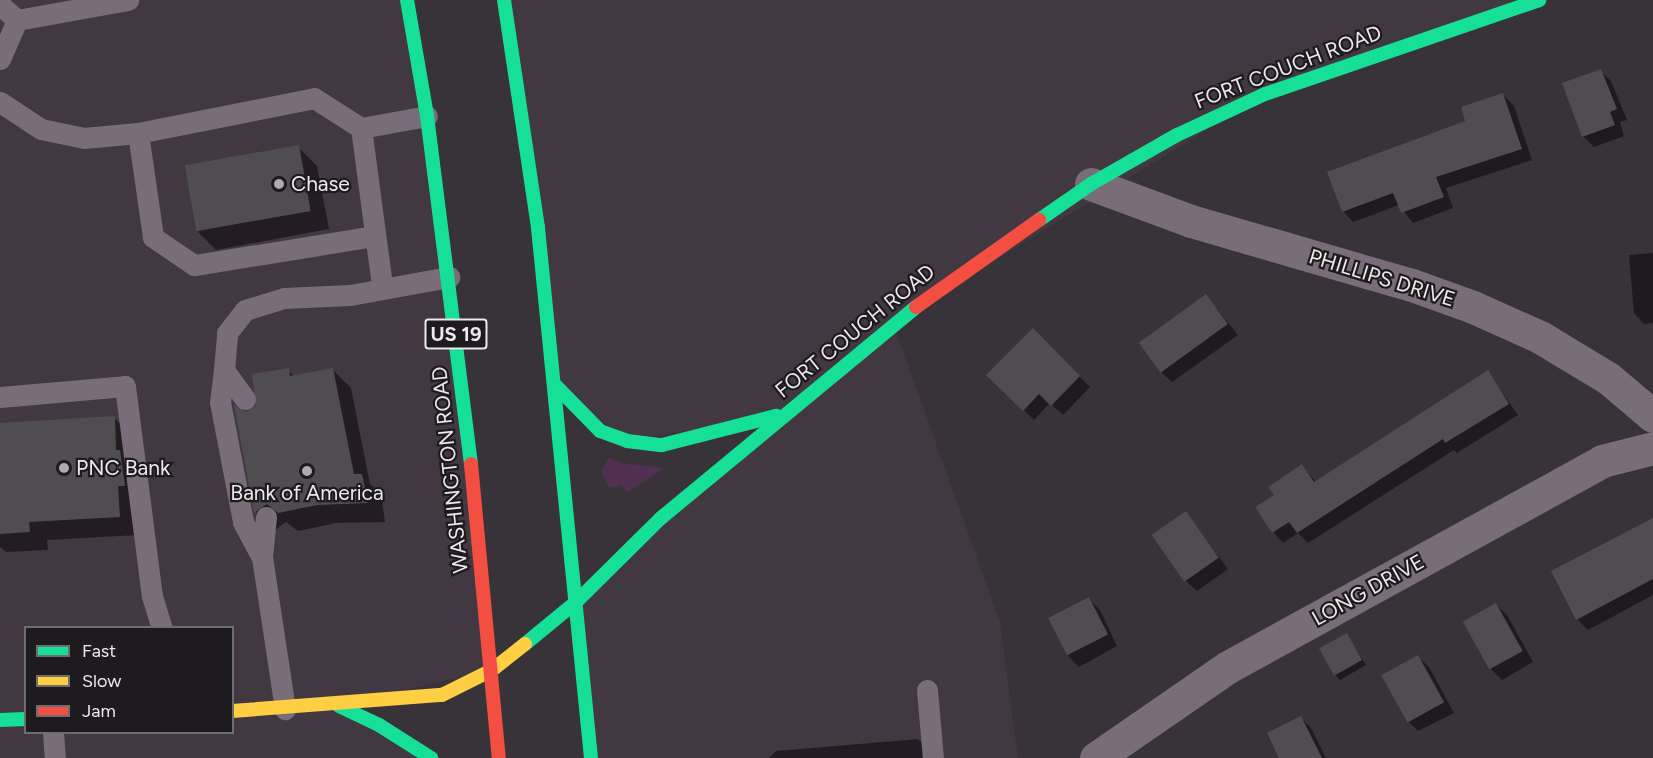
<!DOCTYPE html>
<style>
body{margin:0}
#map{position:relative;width:1653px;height:758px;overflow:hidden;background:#373338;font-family:Figtree,sans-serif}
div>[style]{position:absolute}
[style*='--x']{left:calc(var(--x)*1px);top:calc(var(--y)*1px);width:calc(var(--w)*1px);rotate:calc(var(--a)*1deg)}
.built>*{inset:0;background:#423842}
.green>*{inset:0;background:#513054}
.shadow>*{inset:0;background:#0007}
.building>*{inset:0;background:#504d51;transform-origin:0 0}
.lane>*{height:21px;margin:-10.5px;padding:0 10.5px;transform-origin:10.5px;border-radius:10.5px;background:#786d79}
.street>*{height:33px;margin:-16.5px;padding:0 16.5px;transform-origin:16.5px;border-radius:16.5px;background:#786d79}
.fast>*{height:14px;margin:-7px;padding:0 7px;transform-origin:7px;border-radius:7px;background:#16e098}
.slow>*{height:14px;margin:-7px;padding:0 7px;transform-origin:7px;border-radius:7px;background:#ffcf43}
.jam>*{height:14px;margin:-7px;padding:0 7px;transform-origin:7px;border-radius:7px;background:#f24e42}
.dots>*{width:16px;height:16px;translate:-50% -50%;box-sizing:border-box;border:3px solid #1e1b1e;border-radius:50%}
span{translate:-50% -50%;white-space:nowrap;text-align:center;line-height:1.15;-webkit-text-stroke:4.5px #1e1b1e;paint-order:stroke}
.shield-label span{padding:2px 4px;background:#1e1b1e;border:2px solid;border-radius:4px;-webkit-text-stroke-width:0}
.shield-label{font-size:20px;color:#ece8ec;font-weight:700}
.street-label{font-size:21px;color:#ece8ec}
.poi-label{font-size:21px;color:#ece8ec}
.left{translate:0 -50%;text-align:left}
.legend{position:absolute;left:24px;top:626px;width:210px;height:108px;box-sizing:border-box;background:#1e1b1e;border:2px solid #706d70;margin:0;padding:8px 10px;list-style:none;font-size:18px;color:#ece8ec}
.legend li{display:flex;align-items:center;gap:12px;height:30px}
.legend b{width:30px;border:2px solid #706d70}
</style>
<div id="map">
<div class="built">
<i style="clip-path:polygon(evenodd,0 0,407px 0,492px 670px,339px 705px,431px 758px,0 758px,0 0,26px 628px,232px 628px,232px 732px,26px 732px,26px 628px)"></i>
<i style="clip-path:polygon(504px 0,1539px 0,1265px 94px,893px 323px,1000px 622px,1018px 758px,591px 758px,575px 603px,782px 415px,627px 441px,556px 386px)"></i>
</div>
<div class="green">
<i style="clip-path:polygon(609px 458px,622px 463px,664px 468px,627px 493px,622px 485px,609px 488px,601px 471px)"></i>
</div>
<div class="shadow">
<i style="clip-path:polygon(1600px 71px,1611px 81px,1627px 120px,1620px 122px,1624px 136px,1594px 147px,1583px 136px)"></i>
<i style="clip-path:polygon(1503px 95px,1514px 106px,1532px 160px,1446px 188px,1453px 208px,1413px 223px,1399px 205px,1353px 222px,1343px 211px)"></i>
<i style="clip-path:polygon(298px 147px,317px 166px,329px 229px,216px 250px,198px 232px,186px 168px)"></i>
<i style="clip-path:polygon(1653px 253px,1653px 323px,1644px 324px,1634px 313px,1629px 255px)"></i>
<i style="clip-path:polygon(1206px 296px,1238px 335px,1172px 382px,1161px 372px)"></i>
<i style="clip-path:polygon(1033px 330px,1090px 387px,1063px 415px,1050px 403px,1034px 420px,989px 375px)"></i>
<i style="clip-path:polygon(288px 370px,295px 377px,333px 370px,351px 388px,370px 484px,381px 494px,385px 522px,336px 523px,298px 531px,286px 522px,274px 531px,256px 512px,236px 408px,246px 413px,258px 405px)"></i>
<i style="clip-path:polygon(1488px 372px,1518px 415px,1457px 453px,1454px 450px,1308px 543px,1298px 533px,1283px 543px,1273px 532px,1276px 496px,1302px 466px,1316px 482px)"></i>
<i style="clip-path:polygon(114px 418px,133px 436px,138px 535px,47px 540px,48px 550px,6px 552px,0 547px,0 425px)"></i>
<i style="clip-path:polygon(1185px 513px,1228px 569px,1197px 591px,1186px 581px)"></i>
<i style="clip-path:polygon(1653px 520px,1653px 595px,1588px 630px,1578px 620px,1553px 572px)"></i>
<i style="clip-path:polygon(1089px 599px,1100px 610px,1117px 646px,1079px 667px,1068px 656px)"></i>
<i style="clip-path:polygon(1496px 605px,1507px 615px,1533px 662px,1502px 680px,1491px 669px)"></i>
<i style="clip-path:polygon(1347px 635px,1366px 665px,1340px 680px,1335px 675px)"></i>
<i style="clip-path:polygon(1418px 657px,1429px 667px,1454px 713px,1418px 731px,1408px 721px)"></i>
<i style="clip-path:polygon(1301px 718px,1311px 728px,1326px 758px,1281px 758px)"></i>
<i style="clip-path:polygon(918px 739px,937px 758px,769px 758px,776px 751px)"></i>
</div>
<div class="building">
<i style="clip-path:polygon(1601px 69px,1617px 109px,1610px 112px,1615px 125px,1582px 137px,1562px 83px)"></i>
<i style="clip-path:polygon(1503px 93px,1522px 149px,1436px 177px,1444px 197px,1401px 213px,1393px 193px,1342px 212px,1327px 172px,1465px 121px,1461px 107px)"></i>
<i style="left:299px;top:145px;width:67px;height:116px;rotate:80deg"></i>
<i style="left:1206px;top:294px;width:37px;height:83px;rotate:54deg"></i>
<i style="clip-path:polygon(1033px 328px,1080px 376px,1051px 406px,1039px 394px,1023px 411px,986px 375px)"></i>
<i style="clip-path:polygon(289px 368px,290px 376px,333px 368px,354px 474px,362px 474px,368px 503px,317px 505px,278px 513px,267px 504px,254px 513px,234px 405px,246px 412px,256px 405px,252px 374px)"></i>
<i style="clip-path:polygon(1488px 370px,1509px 404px,1445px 443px,1443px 439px,1297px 533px,1289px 522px,1272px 533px,1255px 507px,1274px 495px,1268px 487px,1302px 464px,1314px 482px)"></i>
<i style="clip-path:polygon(115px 416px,116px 450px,120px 450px,125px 486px,118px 486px,120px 517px,29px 522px,30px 532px,0 534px,0 423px)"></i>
<i style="left:1186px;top:511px;width:57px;height:42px;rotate:55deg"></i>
<i style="clip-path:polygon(1653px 518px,1653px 579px,1576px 620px,1551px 571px)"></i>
<i style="left:1089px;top:597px;width:42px;height:46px;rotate:63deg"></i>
<i style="left:1496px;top:603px;width:55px;height:38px;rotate:61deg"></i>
<i style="left:1347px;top:633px;width:31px;height:32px;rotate:61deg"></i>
<i style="left:1418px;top:655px;width:54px;height:42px;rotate:61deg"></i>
<i style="clip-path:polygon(1301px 716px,1322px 758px,1279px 758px,1267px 733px)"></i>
</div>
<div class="lane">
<i style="--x:0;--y:5;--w:23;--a:41"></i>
<i style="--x:17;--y:20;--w:113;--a:-10.2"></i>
<i style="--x:0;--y:59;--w:43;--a:-66.4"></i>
<i style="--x:0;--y:102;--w:49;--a:33.4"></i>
<i style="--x:41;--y:129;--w:44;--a:11.8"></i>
<i style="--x:84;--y:138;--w:54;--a:-5.3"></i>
<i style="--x:361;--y:128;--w:159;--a:82.4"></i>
<i style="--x:374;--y:236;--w:182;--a:170.8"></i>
<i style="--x:194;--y:265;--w:50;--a:-145.7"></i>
<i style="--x:153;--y:237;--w:105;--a:-98.2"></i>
<i style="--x:138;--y:133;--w:179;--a:-11.2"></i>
<i style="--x:314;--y:98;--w:56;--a:32.6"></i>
<i style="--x:361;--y:128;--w:67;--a:-10.3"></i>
<i style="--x:224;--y:370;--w:32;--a:97"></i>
<i style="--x:220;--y:402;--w:122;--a:79.1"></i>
<i style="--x:243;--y:522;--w:40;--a:62"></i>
<i style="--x:0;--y:397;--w:125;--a:-5"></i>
<i style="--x:125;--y:386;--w:212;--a:82.7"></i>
<i style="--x:152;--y:596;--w:34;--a:73"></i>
<i style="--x:245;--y:399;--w:36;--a:-126"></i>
<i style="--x:224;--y:370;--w:37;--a:-85"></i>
<i style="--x:227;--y:333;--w:29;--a:-52"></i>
<i style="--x:245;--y:310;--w:41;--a:-17.1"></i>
<i style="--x:284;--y:298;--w:66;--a:-2.6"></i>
<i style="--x:350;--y:295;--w:101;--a:-10.3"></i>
<i style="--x:266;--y:517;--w:40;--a:95.7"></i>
<i style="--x:262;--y:557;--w:154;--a:81.4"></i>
<i style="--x:927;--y:690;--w:68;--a:85"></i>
<i style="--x:53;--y:732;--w:26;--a:86"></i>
</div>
<div class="street">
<i style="--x:1091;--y:184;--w:107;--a:20.3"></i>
<i style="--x:1191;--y:221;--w:230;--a:16.2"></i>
<i style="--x:1412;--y:285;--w:65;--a:19.8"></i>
<i style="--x:1473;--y:307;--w:73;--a:24.1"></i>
<i style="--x:1540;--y:337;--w:79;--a:31.1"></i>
<i style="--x:1608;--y:378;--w:59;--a:40.2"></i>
<i style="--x:1096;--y:758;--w:160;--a:-34.6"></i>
<i style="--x:1228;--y:667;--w:427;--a:-28.8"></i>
<i style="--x:1602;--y:461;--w:53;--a:-14.3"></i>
</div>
<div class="fast">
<i style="--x:407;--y:0;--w:118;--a:80.2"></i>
<i style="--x:427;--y:116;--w:351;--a:82.8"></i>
<i style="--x:504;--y:0;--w:231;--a:81.5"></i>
<i style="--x:538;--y:228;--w:533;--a:84.29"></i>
<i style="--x:1039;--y:220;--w:63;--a:-34.7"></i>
<i style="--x:1091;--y:184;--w:99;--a:-29.7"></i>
<i style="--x:1177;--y:135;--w:97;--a:-25"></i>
<i style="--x:1265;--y:94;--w:290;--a:-18.9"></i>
<i style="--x:556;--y:386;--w:63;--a:45.6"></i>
<i style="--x:600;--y:431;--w:29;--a:20"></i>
<i style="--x:627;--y:441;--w:35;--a:7"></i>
<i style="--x:662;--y:445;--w:118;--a:-14.3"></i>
<i style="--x:525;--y:644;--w:65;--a:-39.4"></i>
<i style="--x:575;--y:603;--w:121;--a:-44.7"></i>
<i style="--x:661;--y:518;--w:331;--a:-39.6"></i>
<i style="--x:339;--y:706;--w:44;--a:25.4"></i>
<i style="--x:379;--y:725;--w:62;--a:32.4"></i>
<i style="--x:0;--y:720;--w:26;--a:-2"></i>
</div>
<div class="slow">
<i style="--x:232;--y:711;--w:211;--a:-4.4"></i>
<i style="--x:442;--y:695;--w:56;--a:-26.6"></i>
<i style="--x:492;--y:670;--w:42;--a:-38.2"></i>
</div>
<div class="jam">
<i style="--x:916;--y:307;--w:151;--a:-35.3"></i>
<i style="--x:471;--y:464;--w:295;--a:84.6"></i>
</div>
<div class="dots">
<i style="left:279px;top:184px;background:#ada9ad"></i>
<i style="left:64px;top:468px;background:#ada9ad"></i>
<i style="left:307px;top:471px;background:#ada9ad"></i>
</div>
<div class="shield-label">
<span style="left:456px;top:334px">US 19</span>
</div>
<div class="street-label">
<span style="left:1288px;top:67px;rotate:-21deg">FORT COUCH ROAD</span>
<span style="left:1382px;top:278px;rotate:17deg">PHILLIPS DRIVE</span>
<span style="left:855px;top:331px;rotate:-39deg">FORT COUCH ROAD</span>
<span style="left:450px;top:470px;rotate:-96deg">WASHINGTON ROAD</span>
<span style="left:1368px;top:590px;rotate:-29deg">LONG DRIVE</span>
</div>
<div class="poi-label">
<span class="left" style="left:291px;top:184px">Chase</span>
<span class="left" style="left:76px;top:468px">PNC Bank</span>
<span style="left:307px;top:493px">Bank of America</span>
</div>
<ul class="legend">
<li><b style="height:8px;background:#16e098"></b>Fast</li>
<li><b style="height:8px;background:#ffcf43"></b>Slow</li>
<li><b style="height:8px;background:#f24e42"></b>Jam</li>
</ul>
</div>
